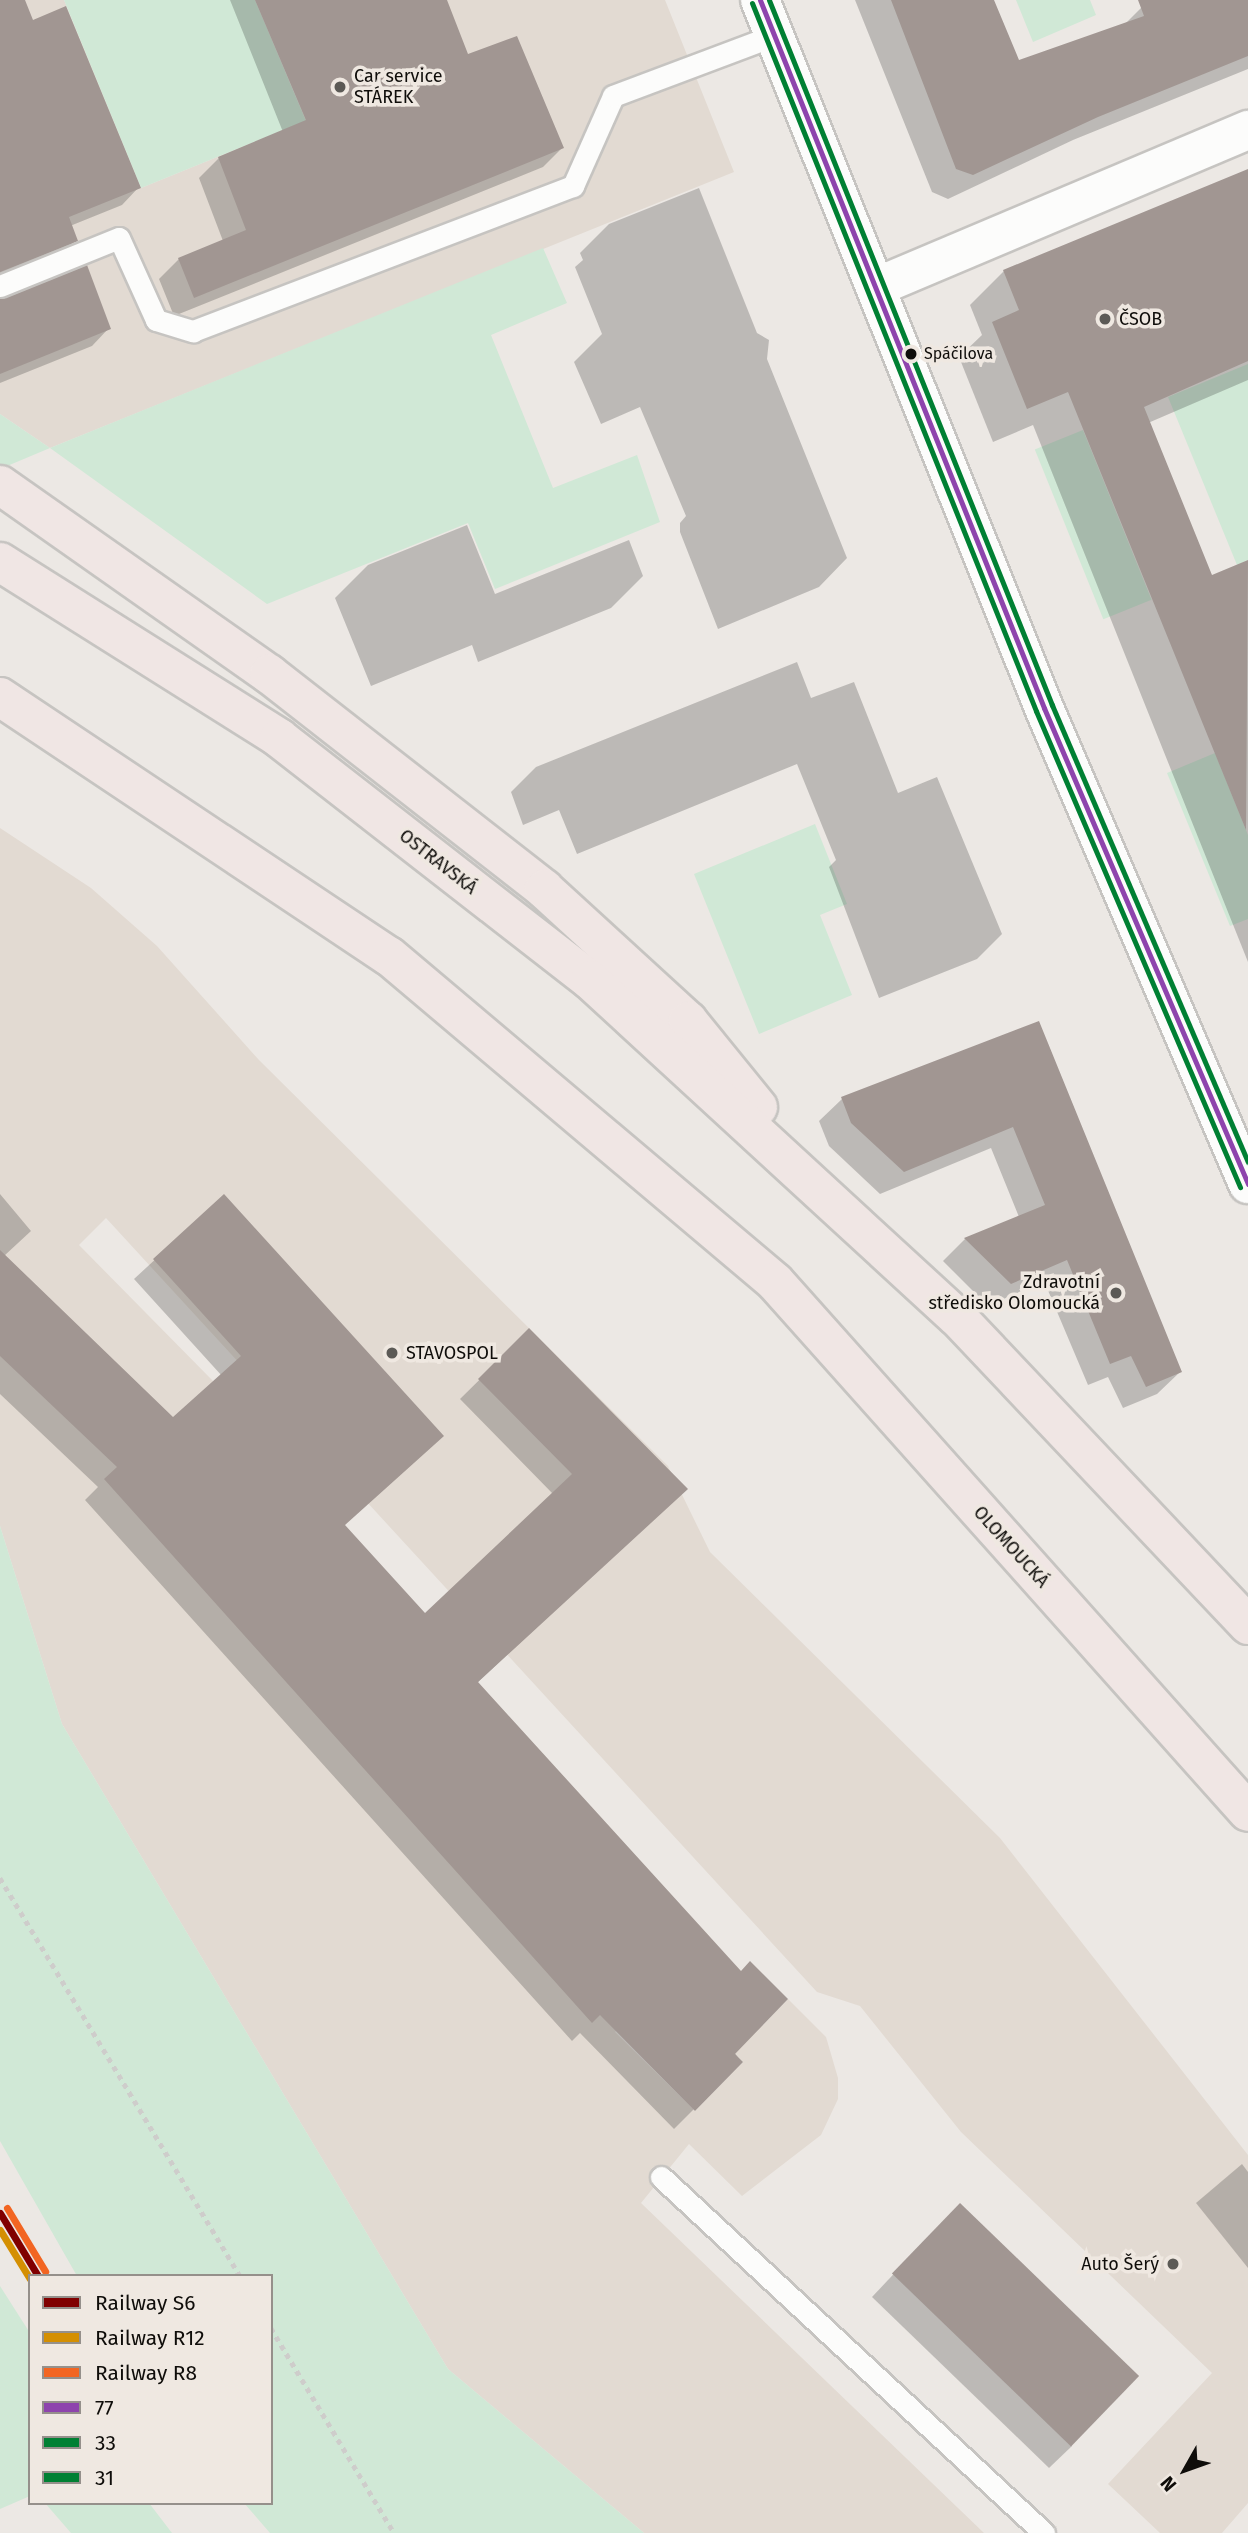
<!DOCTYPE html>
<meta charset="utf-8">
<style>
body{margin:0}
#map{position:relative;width:1248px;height:2533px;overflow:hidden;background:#ece8e4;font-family:"Fira Sans",sans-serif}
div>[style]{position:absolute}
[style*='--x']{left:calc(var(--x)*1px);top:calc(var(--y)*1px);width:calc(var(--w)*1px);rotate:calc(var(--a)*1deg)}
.built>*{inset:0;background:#e2dad2}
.green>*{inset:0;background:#d0e8d6;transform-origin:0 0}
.shadow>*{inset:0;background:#0003}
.building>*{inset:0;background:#a19692;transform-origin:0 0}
.path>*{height:4.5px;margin-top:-2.25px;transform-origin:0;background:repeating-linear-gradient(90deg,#cecdcb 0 5px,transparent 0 10px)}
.roads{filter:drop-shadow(2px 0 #c6c4c1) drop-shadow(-2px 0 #c6c4c1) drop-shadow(0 2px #c6c4c1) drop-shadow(0 -2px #c6c4c1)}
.service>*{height:21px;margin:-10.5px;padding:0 10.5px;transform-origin:10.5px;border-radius:10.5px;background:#fcfcfb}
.minor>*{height:38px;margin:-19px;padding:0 19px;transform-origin:19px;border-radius:19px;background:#fcfcfb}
.secondary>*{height:38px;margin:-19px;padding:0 19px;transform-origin:19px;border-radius:19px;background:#fcfcfb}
.trunk>*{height:38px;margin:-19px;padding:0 19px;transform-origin:19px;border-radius:19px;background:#f0e6e4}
.bus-1>*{height:5px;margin:-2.5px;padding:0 2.5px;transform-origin:2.5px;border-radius:2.5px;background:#8e44ad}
.bus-2>*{height:5px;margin:-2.5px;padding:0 2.5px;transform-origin:2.5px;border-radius:2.5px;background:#008033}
.bus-3>*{height:5px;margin:-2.5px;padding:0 2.5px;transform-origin:2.5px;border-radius:2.5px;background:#008033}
.rail-1>*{height:7px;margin:-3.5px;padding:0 3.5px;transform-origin:3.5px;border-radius:3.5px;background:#800000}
.rail-2>*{height:7px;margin:-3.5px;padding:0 3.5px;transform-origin:3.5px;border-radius:3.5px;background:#d48f02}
.rail-3>*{height:7px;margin:-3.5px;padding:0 3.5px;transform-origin:3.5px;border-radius:3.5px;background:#f26522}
.dots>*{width:19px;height:19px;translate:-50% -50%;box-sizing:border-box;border:4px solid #efe8e1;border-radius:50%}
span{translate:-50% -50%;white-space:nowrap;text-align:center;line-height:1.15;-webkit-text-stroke:7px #efe8e1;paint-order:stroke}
.bus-label{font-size:16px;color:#0f0d0a}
.left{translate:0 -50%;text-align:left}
.poi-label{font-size:18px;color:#0f0d0a}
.right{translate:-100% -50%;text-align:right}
.street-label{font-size:18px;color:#0f0d0a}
.legend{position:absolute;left:28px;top:2274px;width:245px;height:231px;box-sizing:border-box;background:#efe8e1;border:2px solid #95908b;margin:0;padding:9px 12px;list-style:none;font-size:21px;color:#0f0d0a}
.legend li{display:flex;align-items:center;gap:14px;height:35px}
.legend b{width:35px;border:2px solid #95908b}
.north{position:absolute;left:1150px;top:2435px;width:70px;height:70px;-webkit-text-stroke:5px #efe8e1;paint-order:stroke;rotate:230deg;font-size:19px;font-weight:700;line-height:28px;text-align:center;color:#0f0d0a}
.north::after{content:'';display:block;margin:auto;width:24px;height:32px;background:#0f0d0a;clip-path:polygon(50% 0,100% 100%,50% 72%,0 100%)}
</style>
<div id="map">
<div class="built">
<i style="clip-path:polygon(0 0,64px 0,141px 188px,306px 121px,257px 0,665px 0,734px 172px,50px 448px,0 414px)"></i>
<i style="clip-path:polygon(0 828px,91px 888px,157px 946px,259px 1060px,668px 1466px,710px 1552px,1000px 1838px,1248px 2155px,1248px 2503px,1222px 2533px,1160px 2533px,1108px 2484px,1212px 2373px,961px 2132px,860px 2006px,817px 1992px,106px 1218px,79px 1245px,213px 1381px,446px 1637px,441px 1642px,709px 1936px,615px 2032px,695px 2111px,743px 2062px,704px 2023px,761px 2027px,788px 1999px,826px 2037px,838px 2078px,838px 2099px,821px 2135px,742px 2196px,689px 2144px,641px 2203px,984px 2533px,644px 2533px,448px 2369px,62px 1724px,0 1526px)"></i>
</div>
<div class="green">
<i style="clip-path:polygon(64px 0,255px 0,306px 121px,141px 188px)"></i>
<i style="clip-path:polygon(1016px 0,1090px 0,1096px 15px,1033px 42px)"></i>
<i style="clip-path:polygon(543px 248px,567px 303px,491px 335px,553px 488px,637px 455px,660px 522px,495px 589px,468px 523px,267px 604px,50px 448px,0 469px,0 414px,50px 448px)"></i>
<i style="clip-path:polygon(1248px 364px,1248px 560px,1237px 565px,1168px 397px)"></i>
<i style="left:1083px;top:430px;width:183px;height:52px;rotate:68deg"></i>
<i style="clip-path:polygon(1215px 753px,1248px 835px,1248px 919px,1230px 926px,1167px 773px)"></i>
<i style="clip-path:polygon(815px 824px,847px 904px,820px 915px,852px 995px,759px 1034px,694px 874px)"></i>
<i style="clip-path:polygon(0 1526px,62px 1724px,448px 2369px,644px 2533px,270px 2533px,244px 2503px,271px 2503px,271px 2276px,77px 2276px,0 2141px)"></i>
<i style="clip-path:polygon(0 2286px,30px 2333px,30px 2496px,0 2509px)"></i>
<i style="clip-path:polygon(45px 2503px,149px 2503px,172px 2533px,71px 2533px)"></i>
</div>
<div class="shadow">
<i style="clip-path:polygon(0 0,23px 0,32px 22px,139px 187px,122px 205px,70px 226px,76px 240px,58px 257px,0 281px)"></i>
<i style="clip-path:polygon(230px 0,445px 0,467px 56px,562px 148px,543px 167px,174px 316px,159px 279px,179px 259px,223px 241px,199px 178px,219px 158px,283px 132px)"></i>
<i style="clip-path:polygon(855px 0,989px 0,1018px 62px,1124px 25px,1141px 8px,1159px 0,1248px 0,1248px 69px,1073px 140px,948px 199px,932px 192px)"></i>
<i style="clip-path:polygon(1248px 171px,1248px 380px,1148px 423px,1211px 577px,1248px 562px,1248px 962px,1033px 425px,993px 442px,959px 357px,982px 335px,970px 305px,1004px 271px)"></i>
<i style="clip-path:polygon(699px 188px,757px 333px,769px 340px,767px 359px,847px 558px,819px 587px,718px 629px,680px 532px,680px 523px,686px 516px,640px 407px,601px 424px,574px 362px,602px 334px,575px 267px,583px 260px,580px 253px,609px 224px)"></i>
<i style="clip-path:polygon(0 299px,109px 328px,92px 346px,0 383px)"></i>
<i style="clip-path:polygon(467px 525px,495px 594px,629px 540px,643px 576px,611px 608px,478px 662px,472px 645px,371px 686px,335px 598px,368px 565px)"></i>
<i style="clip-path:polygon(797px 662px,811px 698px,854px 682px,898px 793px,937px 777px,1002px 934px,977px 959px,879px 998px,829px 867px,836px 860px,797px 764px,577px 854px,559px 810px,523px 825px,511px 792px,536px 767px)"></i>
<i style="clip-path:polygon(1038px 1023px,1180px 1372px,1157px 1394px,1123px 1408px,1108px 1377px,1088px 1385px,1044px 1281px,988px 1306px,943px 1261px,965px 1239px,1019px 1217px,991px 1148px,880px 1194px,829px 1146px,819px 1121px,842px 1099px)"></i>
<i style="clip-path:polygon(0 1194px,31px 1231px,4px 1256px,173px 1419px,222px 1376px,134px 1279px,224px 1196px,343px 1526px,425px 1616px,553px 1494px,460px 1399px,529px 1331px,685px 1489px,477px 1683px,741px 2062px,674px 2129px,580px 2033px,572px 2041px,85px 1500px,98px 1487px,0 1394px)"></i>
<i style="clip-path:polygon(1242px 2164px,1248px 2172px,1248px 2268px,1196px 2203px)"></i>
<i style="clip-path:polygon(938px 2227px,1072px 2446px,1049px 2468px,872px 2297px)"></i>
</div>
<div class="building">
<i style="clip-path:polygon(0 0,25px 0,33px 20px,66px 6px,141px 188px,69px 217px,78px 241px,0 272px)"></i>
<i style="clip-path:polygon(255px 0,447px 0,468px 54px,517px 36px,564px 148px,194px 298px,178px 258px,246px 230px,218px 157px,306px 120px)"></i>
<i style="clip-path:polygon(891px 0,994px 0,1019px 60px,1144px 16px,1138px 0,1248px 0,1248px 56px,1098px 117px,973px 175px,956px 169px)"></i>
<i style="clip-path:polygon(1248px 169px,1248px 361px,1144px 407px,1212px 575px,1248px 560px,1246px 830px,1068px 392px,1027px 409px,992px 322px,1019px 310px,1003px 270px)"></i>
<i style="clip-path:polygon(87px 265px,111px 329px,0 374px,0 299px)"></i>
<i style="clip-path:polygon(1039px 1021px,1182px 1372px,1146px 1387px,1131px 1356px,1110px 1364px,1067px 1260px,1011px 1284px,964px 1238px,1045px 1205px,1013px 1127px,904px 1172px,851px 1123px,841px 1097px)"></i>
<i style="clip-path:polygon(224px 1194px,444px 1436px,345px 1525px,425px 1613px,572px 1474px,478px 1379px,529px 1328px,688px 1489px,478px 1682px,741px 1971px,750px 1961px,788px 1999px,735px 2054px,743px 2062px,695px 2111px,600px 2015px,592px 2023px,104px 1479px,117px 1467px,0 1356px,0 1250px,173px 1417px,241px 1356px,153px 1259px)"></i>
<i style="left:960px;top:2203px;width:249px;height:98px;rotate:44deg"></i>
</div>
<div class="path">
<i style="--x:0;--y:1878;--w:465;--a:58.9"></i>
<i style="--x:271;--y:2328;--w:239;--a:59"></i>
</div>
<div class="roads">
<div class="service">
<i style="--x:0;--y:286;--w:128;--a:-22"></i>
<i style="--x:119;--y:238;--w:90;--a:65.7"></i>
<i style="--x:156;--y:320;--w:39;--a:17"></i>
<i style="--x:193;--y:331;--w:407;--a:-20.9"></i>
<i style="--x:573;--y:186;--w:98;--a:-66"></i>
<i style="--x:613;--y:96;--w:173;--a:-20.6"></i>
<i style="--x:661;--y:2177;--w:523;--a:42.91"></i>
</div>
<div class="minor">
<i style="--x:876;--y:287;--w:404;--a:-22.9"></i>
</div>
<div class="secondary">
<i style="--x:760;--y:0;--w:763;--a:68.14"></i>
<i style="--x:1044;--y:708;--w:518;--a:66.8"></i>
</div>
<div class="trunk">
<i style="--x:0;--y:485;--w:329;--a:35.1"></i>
<i style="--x:269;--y:674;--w:349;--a:38"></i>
<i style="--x:544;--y:889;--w:195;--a:42.5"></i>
<i style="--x:688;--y:1021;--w:111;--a:50.9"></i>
<i style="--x:0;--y:562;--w:330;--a:32.2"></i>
<i style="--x:279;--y:738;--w:394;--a:37.9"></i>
<i style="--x:590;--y:980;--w:498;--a:42.6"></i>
<i style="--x:957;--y:1317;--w:424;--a:46.6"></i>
<i style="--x:0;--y:697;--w:467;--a:33.7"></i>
<i style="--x:389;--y:956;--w:505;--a:40.18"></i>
<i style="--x:775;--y:1282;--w:710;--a:48.25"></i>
</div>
</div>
<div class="bus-1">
<i style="--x:760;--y:0;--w:763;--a:68.14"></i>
<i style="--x:1044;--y:708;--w:518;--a:66.8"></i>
</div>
<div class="bus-2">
<i style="--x:752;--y:3;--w:763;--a:68.14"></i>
<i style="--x:1036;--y:711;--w:518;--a:66.8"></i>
</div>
<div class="bus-3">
<i style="--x:769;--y:0;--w:760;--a:68.13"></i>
<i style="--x:1052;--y:705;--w:497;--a:66.8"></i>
</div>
<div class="rail-1">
<i style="--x:0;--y:2213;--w:74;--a:58.9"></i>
</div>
<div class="rail-2">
<i style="--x:0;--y:2230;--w:57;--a:58.5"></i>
</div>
<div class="rail-3">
<i style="--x:7;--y:2208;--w:74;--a:58.9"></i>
</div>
<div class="dots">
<i style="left:340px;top:87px;background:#5c5a56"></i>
<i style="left:1105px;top:319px;background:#5c5a56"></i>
<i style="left:911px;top:354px;background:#0f0d0a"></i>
<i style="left:1116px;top:1293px;background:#5c5a56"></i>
<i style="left:392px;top:1353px;background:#5c5a56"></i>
<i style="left:1173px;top:2264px;background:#5c5a56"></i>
</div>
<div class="bus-label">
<span class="left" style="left:924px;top:354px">Spáčilova</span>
</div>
<div class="poi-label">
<span class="left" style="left:354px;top:87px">Car service<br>STÁREK</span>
<span class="left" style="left:1119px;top:319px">ČSOB</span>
<span class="right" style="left:1100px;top:1293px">Zdravotní<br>středisko Olomoucká</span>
<span class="left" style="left:406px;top:1353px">STAVOSPOL</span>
<span class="right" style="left:1159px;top:2264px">Auto Šerý</span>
</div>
<div class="street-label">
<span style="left:438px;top:862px;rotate:38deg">OSTRAVSKÁ</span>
<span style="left:1011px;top:1547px;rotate:48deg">OLOMOUCKÁ</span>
</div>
<ul class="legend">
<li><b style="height:9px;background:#800000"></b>Railway S6</li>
<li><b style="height:9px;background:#d48f02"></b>Railway R12</li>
<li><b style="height:9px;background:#f26522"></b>Railway R8</li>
<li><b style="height:9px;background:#8e44ad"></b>77</li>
<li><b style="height:9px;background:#008033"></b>33</li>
<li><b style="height:9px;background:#008033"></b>31</li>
</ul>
<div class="north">N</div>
</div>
